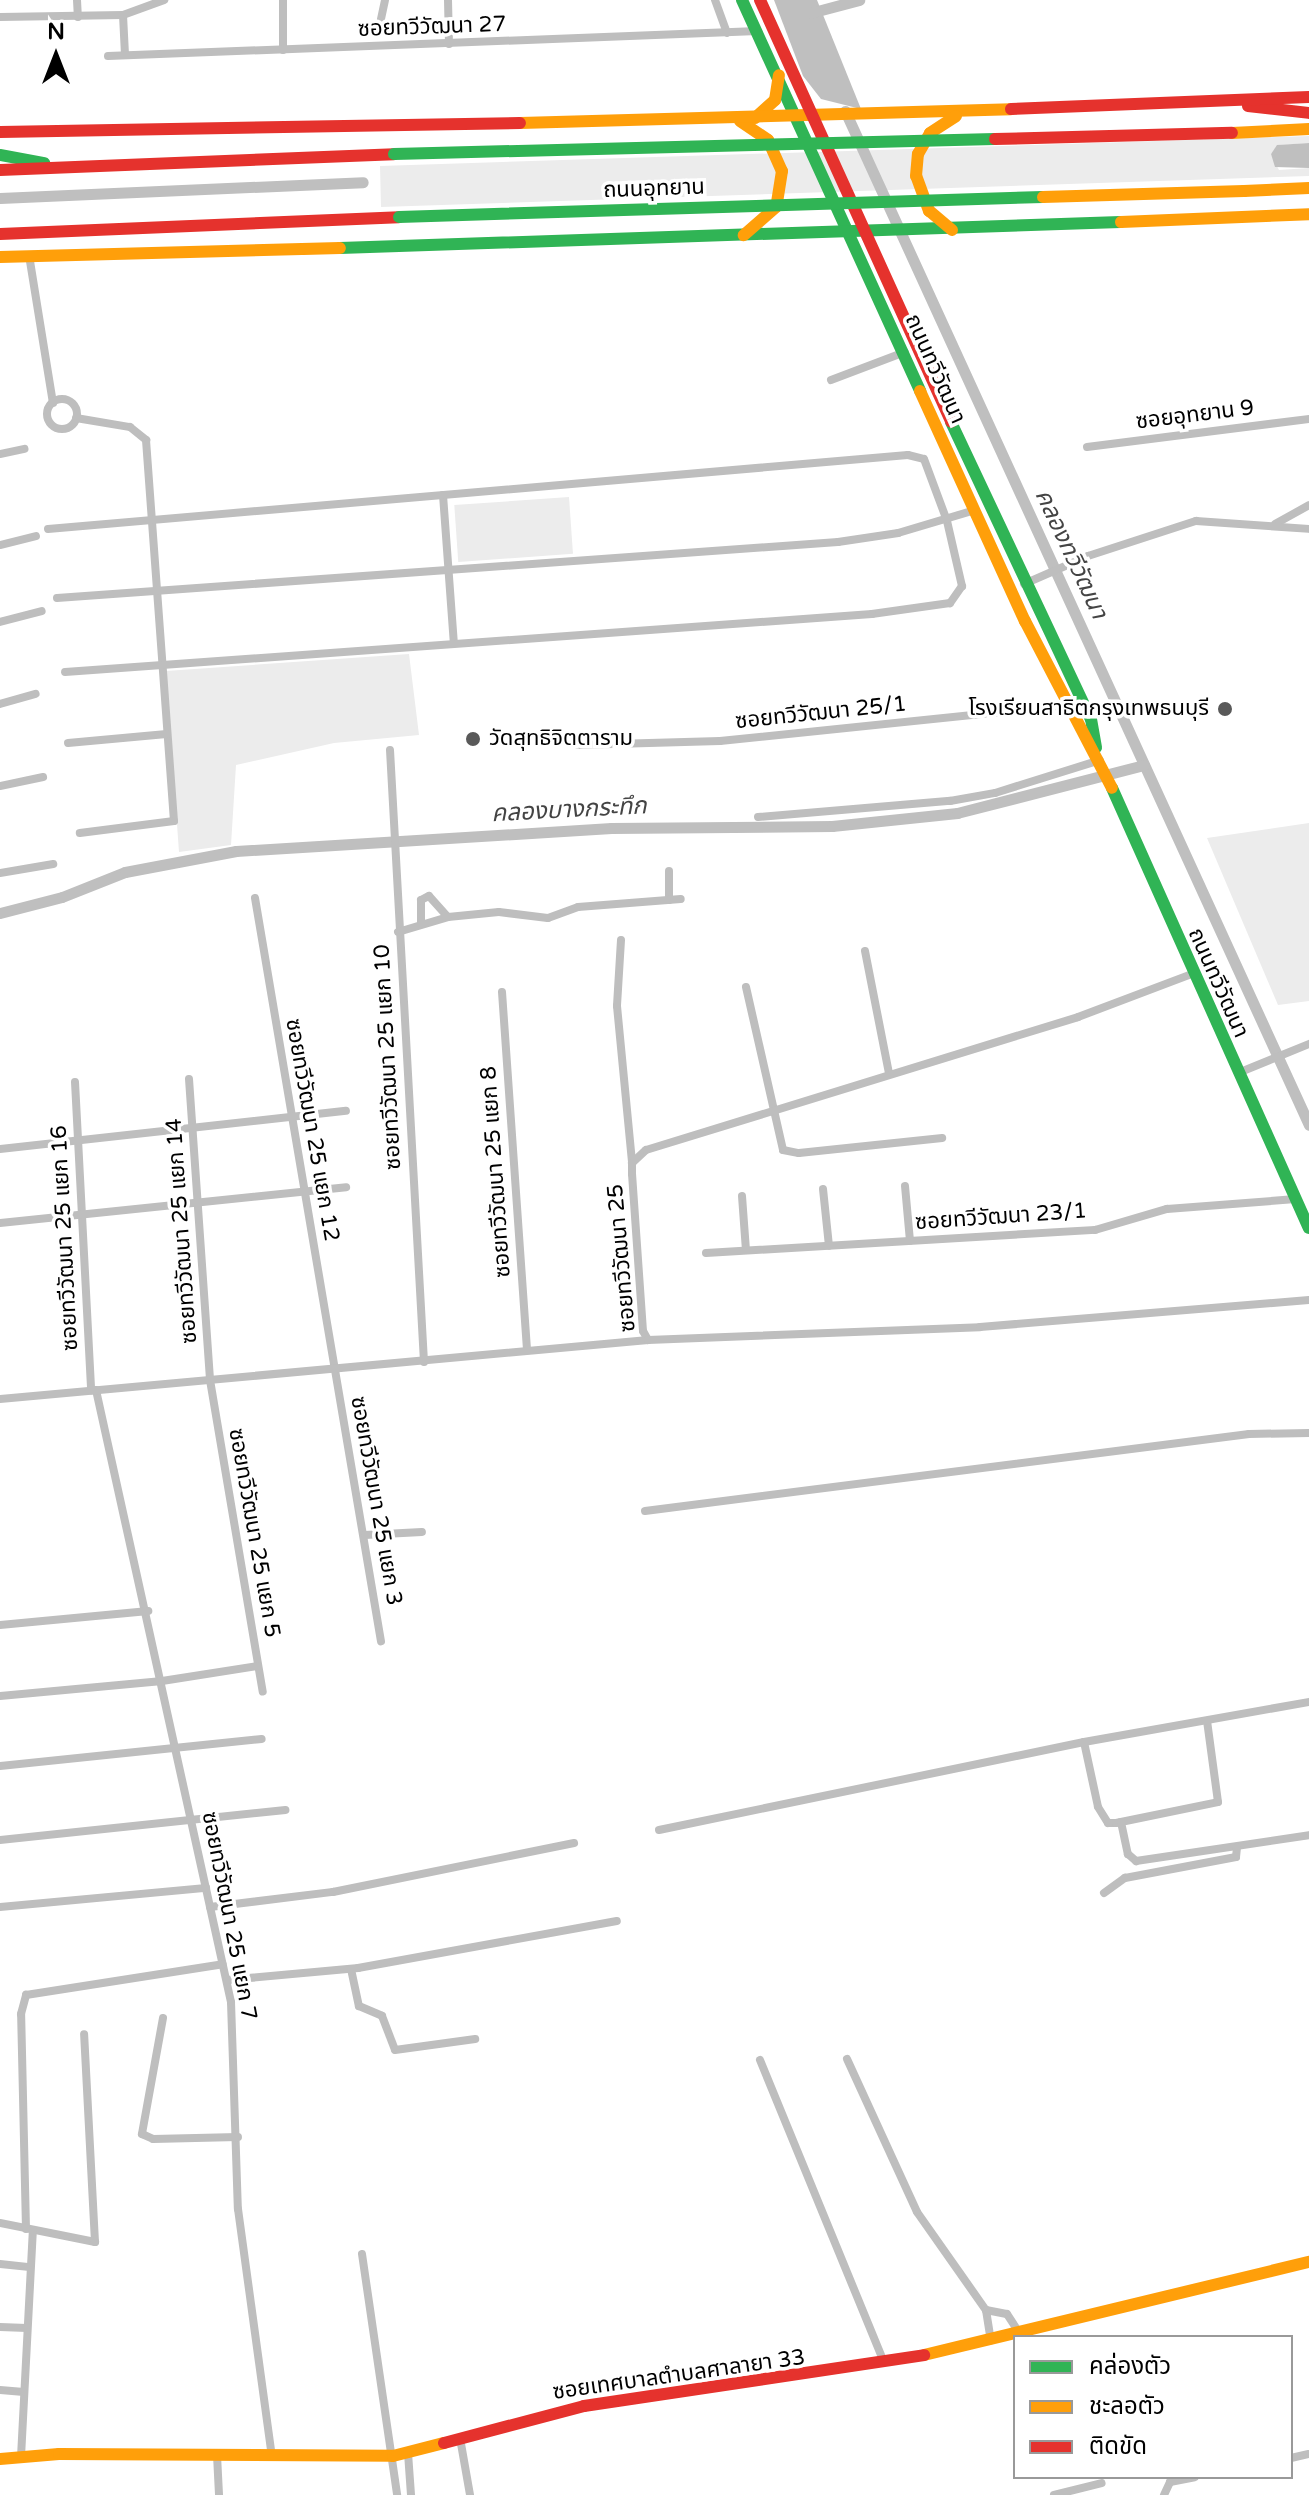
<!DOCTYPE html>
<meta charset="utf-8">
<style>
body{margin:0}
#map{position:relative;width:1309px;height:2495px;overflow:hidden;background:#fff;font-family:"Varela Round","Noto Sans Thai",sans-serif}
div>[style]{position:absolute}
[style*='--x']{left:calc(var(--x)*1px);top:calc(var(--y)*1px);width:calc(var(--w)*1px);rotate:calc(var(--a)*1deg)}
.green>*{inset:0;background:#ececec;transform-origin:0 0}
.water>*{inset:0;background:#bfbfbf}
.canal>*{height:11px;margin:-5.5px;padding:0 5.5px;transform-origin:5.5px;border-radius:5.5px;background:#bfbfbf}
.street>*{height:8px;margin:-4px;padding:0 4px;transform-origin:4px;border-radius:4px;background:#bebebe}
.street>.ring{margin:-4px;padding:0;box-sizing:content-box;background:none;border:8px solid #bebebe;border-radius:50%}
.fast>*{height:12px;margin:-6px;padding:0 6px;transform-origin:6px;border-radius:6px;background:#30b455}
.slow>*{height:12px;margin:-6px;padding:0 6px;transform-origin:6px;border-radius:6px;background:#ff9f0a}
.jam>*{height:12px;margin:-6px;padding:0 6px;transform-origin:6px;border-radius:6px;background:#e5322d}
.fast-bridge>*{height:12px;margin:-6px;padding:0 6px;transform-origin:6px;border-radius:6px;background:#30b455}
.slow-bridge>*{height:12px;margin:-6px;padding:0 6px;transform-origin:6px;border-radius:6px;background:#ff9f0a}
.jam-bridge>*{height:12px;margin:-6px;padding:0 6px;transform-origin:6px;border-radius:6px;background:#e5322d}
.dots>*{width:22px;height:22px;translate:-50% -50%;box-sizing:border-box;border:4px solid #fff;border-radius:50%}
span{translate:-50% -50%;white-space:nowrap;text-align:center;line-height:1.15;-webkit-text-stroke:7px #fff;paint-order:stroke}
.street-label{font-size:22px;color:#000}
.poi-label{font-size:22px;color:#000}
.right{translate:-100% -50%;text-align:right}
.left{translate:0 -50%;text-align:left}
.water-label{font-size:24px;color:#444;font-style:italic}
.legend{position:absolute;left:1013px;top:2335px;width:280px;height:144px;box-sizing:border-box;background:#fff;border:2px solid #999;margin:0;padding:10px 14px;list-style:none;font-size:24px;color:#000}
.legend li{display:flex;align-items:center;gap:16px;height:40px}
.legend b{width:40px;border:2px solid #999}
.north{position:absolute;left:16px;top:16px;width:80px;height:80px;-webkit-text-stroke:6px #fff;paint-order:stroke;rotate:0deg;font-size:22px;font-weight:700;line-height:32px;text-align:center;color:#000}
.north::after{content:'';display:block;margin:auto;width:28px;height:36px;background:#000;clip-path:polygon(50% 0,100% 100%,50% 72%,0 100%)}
</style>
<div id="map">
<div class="green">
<i style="clip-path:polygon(1309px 136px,1309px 143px,1278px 145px,1271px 154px,1279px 170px,1309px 168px,1309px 176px,381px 207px,380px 166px)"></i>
<i style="left:569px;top:497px;width:57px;height:115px;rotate:86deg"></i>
<i style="clip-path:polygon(409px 654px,419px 735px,334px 743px,236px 765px,231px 845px,179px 852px,166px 671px)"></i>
<i style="clip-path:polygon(1309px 823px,1309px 1001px,1278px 1005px,1207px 838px)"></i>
</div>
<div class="water">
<i style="clip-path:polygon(774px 0,817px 0,861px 109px,821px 99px,803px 76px)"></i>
<i style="clip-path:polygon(1309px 143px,1309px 168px,1275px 167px,1271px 154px,1277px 145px)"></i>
</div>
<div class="canal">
<i style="--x:810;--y:13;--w:51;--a:-14.9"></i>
<i style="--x:845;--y:111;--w:1115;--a:65.41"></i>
<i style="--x:0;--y:198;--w:363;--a:-2.5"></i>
<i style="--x:0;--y:913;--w:64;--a:-14.5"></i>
<i style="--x:62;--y:897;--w:68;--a:-21.6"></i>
<i style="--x:125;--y:872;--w:113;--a:-10.7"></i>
<i style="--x:236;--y:851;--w:376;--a:-3.5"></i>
<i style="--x:611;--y:828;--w:221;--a:-0.5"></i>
<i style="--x:832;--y:826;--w:126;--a:-5.9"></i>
<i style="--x:957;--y:813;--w:193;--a:-14.4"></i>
</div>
<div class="street">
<i style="--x:77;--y:0;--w:17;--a:87"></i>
<i style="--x:448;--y:0;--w:44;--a:88.7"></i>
<i style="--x:715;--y:0;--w:35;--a:70"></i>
<i style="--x:123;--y:15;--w:40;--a:87.1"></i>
<i style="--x:0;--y:17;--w:123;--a:-0.9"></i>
<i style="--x:123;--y:15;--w:44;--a:-20.1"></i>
<i style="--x:381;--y:19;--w:19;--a:-78"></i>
<i style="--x:283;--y:50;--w:50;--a:-90"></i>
<i style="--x:108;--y:56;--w:650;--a:-2.2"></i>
<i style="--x:29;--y:255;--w:150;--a:80.8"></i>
<i style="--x:831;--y:380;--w:79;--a:-20.7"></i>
<i class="ring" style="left:47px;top:399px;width:22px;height:22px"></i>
<i style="--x:76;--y:418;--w:55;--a:9.5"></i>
<i style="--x:130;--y:427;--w:21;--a:39"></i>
<i style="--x:146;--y:440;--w:382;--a:85.8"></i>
<i style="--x:174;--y:821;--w:95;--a:172.7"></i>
<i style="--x:1087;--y:447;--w:224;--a:-7.2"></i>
<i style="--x:0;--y:454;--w:25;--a:-12"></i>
<i style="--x:443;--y:495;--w:149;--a:85.8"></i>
<i style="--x:1275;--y:524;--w:39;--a:-29"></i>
<i style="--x:48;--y:529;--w:863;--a:-4.92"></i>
<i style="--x:908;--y:455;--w:16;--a:14"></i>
<i style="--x:924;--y:459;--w:66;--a:69.6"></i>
<i style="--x:947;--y:521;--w:67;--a:77"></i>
<i style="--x:962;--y:586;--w:21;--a:125"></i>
<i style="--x:950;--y:603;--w:79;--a:172"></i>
<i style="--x:872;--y:614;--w:809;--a:175.89"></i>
<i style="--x:0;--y:545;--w:37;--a:-14"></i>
<i style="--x:1024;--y:584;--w:70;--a:-23.6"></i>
<i style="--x:1088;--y:556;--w:114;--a:-18"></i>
<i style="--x:1196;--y:521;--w:113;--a:4"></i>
<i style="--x:57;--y:598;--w:783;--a:-4.1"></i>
<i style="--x:838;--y:542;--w:61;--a:-8.5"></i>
<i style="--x:898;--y:533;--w:80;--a:-16.6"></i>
<i style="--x:0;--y:622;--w:43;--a:-14.7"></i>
<i style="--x:0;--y:704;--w:37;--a:-16"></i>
<i style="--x:68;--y:743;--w:99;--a:-5.2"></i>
<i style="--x:578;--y:745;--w:142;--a:-1.6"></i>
<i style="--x:720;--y:741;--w:349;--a:-5.9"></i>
<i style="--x:390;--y:750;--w:613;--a:86.82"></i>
<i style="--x:0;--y:786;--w:44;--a:-11.8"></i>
<i style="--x:758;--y:817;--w:193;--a:-4.8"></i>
<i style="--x:950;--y:801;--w:46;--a:-10.1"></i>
<i style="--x:995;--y:793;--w:110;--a:-17.4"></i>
<i style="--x:0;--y:873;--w:54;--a:-9.6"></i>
<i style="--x:255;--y:898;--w:754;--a:80.38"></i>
<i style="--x:669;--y:900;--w:29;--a:-90"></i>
<i style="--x:421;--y:924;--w:24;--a:-90"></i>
<i style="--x:421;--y:900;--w:9;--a:-27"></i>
<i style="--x:429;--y:896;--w:28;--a:48"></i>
<i style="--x:448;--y:917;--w:51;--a:-5.6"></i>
<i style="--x:499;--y:912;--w:49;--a:7"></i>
<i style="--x:548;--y:918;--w:32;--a:-20"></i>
<i style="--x:578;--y:907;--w:103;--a:-4.4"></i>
<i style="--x:398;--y:932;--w:52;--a:-16.7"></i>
<i style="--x:621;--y:940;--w:66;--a:93.5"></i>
<i style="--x:617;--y:1006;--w:158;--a:84.5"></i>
<i style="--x:865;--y:951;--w:124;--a:78.9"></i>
<i style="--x:746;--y:987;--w:167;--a:77.2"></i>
<i style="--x:783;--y:1150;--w:16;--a:11"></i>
<i style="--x:799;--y:1153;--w:144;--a:-6"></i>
<i style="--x:502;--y:992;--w:359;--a:86"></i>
<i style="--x:1238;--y:1073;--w:77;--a:-22.2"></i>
<i style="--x:189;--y:1079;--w:302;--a:86"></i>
<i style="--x:210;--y:1380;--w:316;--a:80.4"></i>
<i style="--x:75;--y:1082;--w:309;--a:87"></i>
<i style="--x:0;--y:1149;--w:348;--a:-6.3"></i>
<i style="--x:905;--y:1186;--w:55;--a:84.8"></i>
<i style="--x:823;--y:1189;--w:57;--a:84"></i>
<i style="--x:742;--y:1196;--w:54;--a:85.8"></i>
<i style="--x:0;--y:1223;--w:348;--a:-5.9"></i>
<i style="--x:706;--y:1253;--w:390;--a:-3.4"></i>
<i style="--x:1095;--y:1230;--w:75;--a:-16.3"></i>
<i style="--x:1167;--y:1209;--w:129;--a:-4.4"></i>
<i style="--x:648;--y:1340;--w:10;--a:-119"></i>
<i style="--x:643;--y:1331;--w:157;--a:-94"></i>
<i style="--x:632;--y:1174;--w:11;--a:-90"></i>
<i style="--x:632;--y:1163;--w:19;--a:-43"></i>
<i style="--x:646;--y:1150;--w:452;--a:-17.1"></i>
<i style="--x:1078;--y:1017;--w:122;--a:-20.7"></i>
<i style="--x:96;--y:1390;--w:627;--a:77.56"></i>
<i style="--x:231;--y:2002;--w:207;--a:88.1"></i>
<i style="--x:238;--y:2209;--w:249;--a:82.2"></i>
<i style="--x:0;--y:1399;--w:651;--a:-5.2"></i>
<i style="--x:648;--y:1340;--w:332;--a:-2.2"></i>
<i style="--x:980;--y:1327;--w:330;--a:-4.7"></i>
<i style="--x:645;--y:1511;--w:609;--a:-7.27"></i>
<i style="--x:1249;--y:1434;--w:60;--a:-1"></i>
<i style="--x:365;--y:1535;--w:57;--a:-3"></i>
<i style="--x:0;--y:1625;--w:149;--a:-5.4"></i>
<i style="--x:0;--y:1696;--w:163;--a:-5.3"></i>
<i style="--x:162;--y:1681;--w:97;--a:-8.9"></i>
<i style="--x:1084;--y:1742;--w:66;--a:77.8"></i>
<i style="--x:1098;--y:1807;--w:19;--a:58"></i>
<i style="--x:1108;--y:1823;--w:8;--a:0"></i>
<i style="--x:1116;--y:1823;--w:104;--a:-11.6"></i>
<i style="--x:1218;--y:1802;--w:82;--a:-97.7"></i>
<i style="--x:0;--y:1766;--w:263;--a:-5.9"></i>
<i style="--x:1121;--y:1822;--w:33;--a:78"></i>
<i style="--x:1128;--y:1854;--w:11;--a:41"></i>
<i style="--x:1136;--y:1861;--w:175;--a:-8.5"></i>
<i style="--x:659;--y:1830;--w:434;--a:-11.7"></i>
<i style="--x:1084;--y:1742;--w:229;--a:-10.1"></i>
<i style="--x:0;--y:1840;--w:287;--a:-6"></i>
<i style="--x:1104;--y:1893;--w:26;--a:-36"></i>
<i style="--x:1125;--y:1878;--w:113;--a:-10.7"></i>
<i style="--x:1236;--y:1857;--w:10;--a:-84"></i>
<i style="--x:0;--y:1907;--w:207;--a:-5.3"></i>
<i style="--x:210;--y:1907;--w:124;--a:-7"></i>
<i style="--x:333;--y:1892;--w:246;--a:-11.5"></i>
<i style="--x:351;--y:1969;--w:38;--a:78"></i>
<i style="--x:359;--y:2006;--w:25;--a:23"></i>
<i style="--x:382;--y:2016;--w:36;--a:69"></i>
<i style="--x:395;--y:2050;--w:81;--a:-7.8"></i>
<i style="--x:227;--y:1980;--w:132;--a:-5.2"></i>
<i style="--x:358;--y:1968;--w:263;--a:-10.3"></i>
<i style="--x:163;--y:2018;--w:118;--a:100.3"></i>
<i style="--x:142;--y:2134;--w:12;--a:24"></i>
<i style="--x:153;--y:2139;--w:85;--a:-1.3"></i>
<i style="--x:847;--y:2059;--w:168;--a:65.4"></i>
<i style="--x:917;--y:2212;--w:120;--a:54.9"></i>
<i style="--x:986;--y:2310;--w:31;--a:81"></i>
<i style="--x:760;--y:2060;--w:327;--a:67.7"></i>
<i style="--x:0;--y:2223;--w:97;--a:11.3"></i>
<i style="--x:95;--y:2242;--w:208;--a:-93"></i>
<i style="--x:26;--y:2229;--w:215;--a:-91.3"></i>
<i style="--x:21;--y:2014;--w:20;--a:-75"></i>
<i style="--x:26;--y:1995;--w:199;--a:-8.9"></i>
<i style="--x:362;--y:2254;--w:244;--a:81.7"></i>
<i style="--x:0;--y:2264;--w:30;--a:6"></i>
<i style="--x:986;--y:2310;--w:21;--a:11"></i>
<i style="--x:1007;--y:2314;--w:24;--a:57"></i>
<i style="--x:0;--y:2327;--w:27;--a:2"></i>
<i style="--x:0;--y:2390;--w:24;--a:5"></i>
<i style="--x:460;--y:2438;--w:58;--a:80"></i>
<i style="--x:408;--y:2453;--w:42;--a:85.9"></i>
<i style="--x:217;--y:2455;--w:40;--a:87.1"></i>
<i style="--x:21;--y:2457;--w:227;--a:-87"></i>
<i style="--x:1291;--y:2458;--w:18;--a:-13"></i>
<i style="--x:1054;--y:2495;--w:49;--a:-14"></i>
<i style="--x:1164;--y:2495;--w:14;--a:-65"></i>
<i style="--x:1170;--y:2482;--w:25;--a:-11"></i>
</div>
<div class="fast">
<i style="--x:742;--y:0;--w:430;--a:65.5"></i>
<i style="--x:0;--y:155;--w:45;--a:10.3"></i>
<i style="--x:340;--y:248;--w:781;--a:-1.91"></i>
<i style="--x:951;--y:422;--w:328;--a:64.8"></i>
<i style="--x:1091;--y:719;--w:29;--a:80"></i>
<i style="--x:1112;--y:788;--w:482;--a:65.9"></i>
</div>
<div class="slow">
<i style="--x:755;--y:118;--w:27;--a:-42"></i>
<i style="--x:775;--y:100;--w:25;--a:-81"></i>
<i style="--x:740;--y:121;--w:34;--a:34"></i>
<i style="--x:768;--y:140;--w:34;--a:66"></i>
<i style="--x:782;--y:171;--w:36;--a:99"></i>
<i style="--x:776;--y:207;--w:43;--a:138.8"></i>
<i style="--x:520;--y:123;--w:491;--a:-1.6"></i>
<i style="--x:1232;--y:133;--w:77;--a:-3"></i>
<i style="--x:1244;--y:191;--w:65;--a:-2.6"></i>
<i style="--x:1121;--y:222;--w:188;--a:-2.4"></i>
<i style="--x:952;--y:230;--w:30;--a:-140"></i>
<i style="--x:929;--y:211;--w:37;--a:-110"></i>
<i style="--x:916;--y:176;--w:22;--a:-85"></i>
<i style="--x:918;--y:154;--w:24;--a:-60"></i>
<i style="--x:930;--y:133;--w:31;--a:-33"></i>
<i style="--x:0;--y:257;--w:340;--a:-1.5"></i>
<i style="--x:920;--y:391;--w:253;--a:65.5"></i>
<i style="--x:1025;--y:621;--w:188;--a:62.5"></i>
<i style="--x:924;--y:2355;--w:396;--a:-13.6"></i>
<i style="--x:0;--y:2459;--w:59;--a:-4.8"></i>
<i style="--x:59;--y:2454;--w:334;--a:0.3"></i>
<i style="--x:393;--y:2456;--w:53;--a:-14.3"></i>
</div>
<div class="jam">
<i style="--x:760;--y:0;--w:463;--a:65.6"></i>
<i style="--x:1248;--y:106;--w:61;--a:6.5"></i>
<i style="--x:1011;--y:109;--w:298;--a:-2.3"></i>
<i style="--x:0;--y:132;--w:520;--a:-0.99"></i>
<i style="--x:0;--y:170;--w:394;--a:-2.3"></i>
<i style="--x:0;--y:234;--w:399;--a:-2.4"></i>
<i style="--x:444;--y:2443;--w:145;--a:-14.8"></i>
<i style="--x:584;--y:2406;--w:344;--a:-8.5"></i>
</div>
<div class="fast-bridge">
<i style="--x:394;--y:154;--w:601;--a:-1.43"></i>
<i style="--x:399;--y:217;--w:644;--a:-1.78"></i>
</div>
<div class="slow-bridge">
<i style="--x:1043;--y:197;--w:201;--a:-1.7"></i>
</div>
<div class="jam-bridge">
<i style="--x:995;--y:139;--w:237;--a:-1.5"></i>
</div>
<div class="dots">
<i style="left:1225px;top:709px;background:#595959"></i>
<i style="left:473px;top:739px;background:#595959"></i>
</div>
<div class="street-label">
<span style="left:432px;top:27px;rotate:-2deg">ซอยทวีวัฒนา 27</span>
<span style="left:654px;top:189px;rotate:-2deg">ถนนอุทยาน</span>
<span style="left:935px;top:369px;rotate:66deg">ถนนทวีวัฒนา</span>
<span style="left:1195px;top:415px;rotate:-7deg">ซอยอุทยาน 9</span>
<span style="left:821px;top:713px;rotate:-6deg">ซอยทวีวัฒนา 25/1</span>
<span style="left:1218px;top:983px;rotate:66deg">ถนนทวีวัฒนา</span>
<span style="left:388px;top:1057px;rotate:-93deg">ซอยทวีวัฒนา 25 แยก 10</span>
<span style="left:312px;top:1130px;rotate:80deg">ซอยทวีวัฒนา 25 แยก 12</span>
<span style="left:496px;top:1172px;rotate:-94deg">ซอยทวีวัฒนา 25 แยก 8</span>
<span style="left:1001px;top:1217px;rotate:-4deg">ซอยทวีวัฒนา 23/1</span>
<span style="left:182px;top:1231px;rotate:-94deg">ซอยทวีวัฒนา 25 แยก 14</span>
<span style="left:65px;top:1238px;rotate:-93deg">ซอยทวีวัฒนา 25 แยก 16</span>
<span style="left:622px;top:1258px;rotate:-95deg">ซอยทวีวัฒนา 25</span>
<span style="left:376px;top:1501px;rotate:80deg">ซอยทวีวัฒนา 25 แยก 3</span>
<span style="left:254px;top:1533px;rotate:80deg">ซอยทวีวัฒนา 25 แยก 5</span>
<span style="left:229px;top:1916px;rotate:79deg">ซอยทวีวัฒนา 25 แยก 7</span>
<span style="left:679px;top:2375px;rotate:-8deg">ซอยเทศบาลตำบลศาลายา 33</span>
</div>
<div class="poi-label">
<span class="right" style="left:1209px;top:709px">โรงเรียนสาธิตกรุงเทพธนบุรี</span>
<span class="left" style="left:489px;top:739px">วัดสุทธิจิตตาราม</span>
</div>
<div class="water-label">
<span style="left:1071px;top:554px;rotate:65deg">คลองทวีวัฒนา</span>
<span style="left:569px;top:810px;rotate:-3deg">คลองบางกระทึก</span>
</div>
<ul class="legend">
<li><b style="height:10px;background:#30b455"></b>คล่องตัว</li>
<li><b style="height:10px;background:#ff9f0a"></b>ชะลอตัว</li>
<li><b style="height:10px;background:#e5322d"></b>ติดขัด</li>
</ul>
<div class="north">N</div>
</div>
